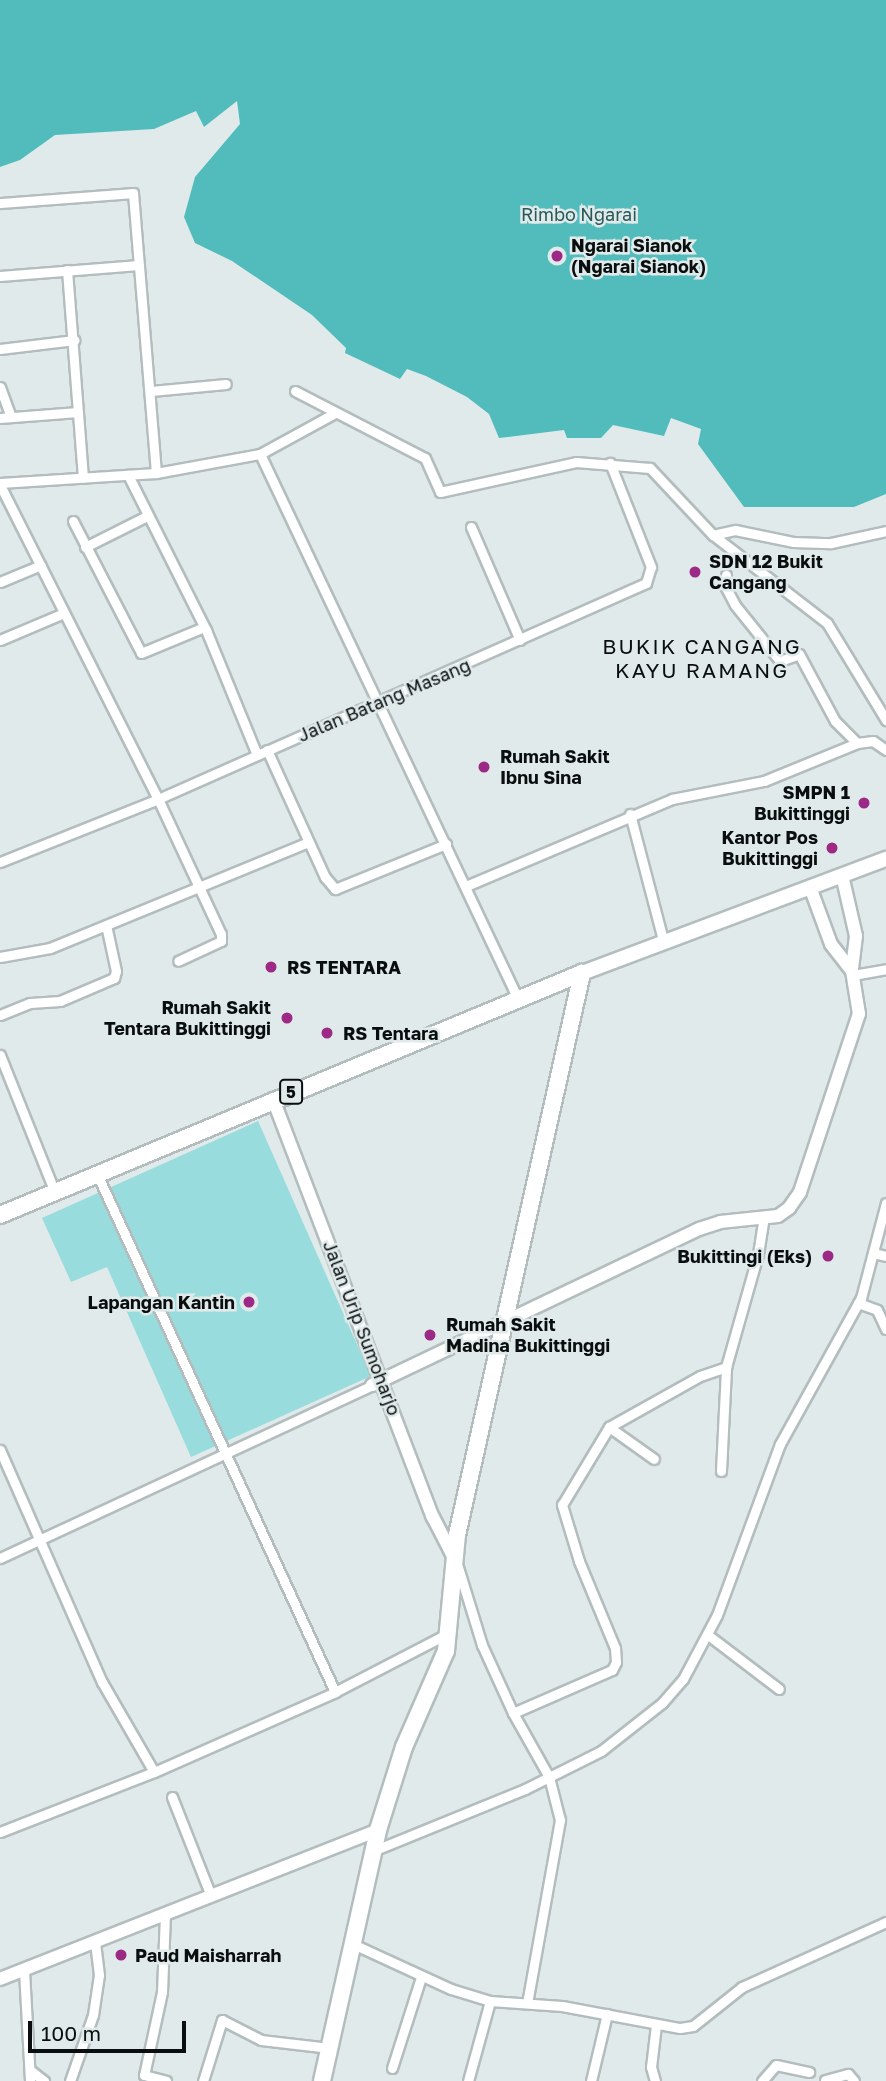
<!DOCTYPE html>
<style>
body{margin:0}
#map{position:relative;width:886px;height:2081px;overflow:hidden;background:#e0eaea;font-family:"Golos Text",sans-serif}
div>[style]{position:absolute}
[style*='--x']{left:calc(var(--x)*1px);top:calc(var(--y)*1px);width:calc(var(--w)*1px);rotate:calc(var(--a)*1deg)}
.green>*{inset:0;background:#98dcdd}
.forest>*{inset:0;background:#52bcbd}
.roads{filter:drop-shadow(2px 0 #b3bdbd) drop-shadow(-2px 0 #b3bdbd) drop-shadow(0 2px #b3bdbd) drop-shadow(0 -2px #b3bdbd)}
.street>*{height:9px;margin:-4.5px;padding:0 4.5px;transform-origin:4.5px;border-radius:4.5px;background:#fff}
.secondary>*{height:12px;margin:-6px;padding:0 6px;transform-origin:6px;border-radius:6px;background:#fff}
.primary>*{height:14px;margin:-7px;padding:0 7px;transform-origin:7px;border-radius:7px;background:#fff}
.highway>*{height:16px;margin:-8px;padding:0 8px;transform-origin:8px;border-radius:8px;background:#fff}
.dots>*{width:19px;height:19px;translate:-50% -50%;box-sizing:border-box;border:4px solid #e0eaea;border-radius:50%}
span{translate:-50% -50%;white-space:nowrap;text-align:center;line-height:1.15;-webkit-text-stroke:5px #e0eaea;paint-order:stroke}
.shield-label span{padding:2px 5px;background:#e0eaea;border:2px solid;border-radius:5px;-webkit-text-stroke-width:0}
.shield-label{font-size:16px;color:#0a0e0e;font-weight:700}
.park-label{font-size:18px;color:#295858}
.poi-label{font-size:18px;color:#0a0e0e;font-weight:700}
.left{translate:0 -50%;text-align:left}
.right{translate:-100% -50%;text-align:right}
.street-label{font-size:18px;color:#0a0e0e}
.quarter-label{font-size:21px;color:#0a0e0e;letter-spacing:2px}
.scale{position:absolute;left:28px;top:2021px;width:158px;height:32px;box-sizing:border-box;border:4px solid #0a0e0e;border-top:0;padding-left:9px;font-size:21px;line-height:24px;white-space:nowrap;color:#0a0e0e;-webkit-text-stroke:5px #e0eaea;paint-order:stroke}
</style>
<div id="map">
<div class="green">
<i style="clip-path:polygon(258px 1121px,371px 1376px,191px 1457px,107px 1267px,71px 1282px,42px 1218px)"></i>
</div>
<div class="forest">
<i style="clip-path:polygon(0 0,886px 0,886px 494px,854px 507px,744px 507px,698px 444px,701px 429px,671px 418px,664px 436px,613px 425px,601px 438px,567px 438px,564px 430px,499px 438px,489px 414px,467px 397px,426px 376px,407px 369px,400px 379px,345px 353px,346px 348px,312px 315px,232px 261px,195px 243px,184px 217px,195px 177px,240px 124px,237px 101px,204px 127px,196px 111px,154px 129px,55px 135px,20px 160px,0 167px)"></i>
</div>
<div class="roads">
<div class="street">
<i style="--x:0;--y:203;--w:133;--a:-4.3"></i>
<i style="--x:133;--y:193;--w:281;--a:85.3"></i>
<i style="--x:67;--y:270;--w:208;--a:85.6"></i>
<i style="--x:0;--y:276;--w:139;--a:-4.5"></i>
<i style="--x:0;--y:349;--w:75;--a:-6.9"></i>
<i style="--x:0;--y:387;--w:32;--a:70"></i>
<i style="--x:151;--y:391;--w:75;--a:-5.3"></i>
<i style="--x:295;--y:391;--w:146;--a:27.3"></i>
<i style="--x:425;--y:458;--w:37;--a:66"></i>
<i style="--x:440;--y:492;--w:139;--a:-12.4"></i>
<i style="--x:576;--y:462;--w:74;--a:4.6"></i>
<i style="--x:650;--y:468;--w:92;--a:46.8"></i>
<i style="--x:713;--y:535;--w:144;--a:37.7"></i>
<i style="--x:827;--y:623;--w:114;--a:58.7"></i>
<i style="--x:0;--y:418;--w:78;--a:-4.4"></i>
<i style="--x:260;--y:454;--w:603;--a:64.67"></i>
<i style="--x:128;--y:475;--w:174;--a:63.3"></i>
<i style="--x:206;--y:630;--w:135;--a:67.8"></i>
<i style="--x:0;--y:483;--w:156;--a:-3.7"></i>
<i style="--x:156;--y:473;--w:106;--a:-10.4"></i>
<i style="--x:260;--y:454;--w:85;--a:-28.7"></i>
<i style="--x:0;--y:485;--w:352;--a:63.3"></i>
<i style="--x:158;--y:799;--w:149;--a:65"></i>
<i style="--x:221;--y:934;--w:7;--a:90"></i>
<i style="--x:221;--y:941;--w:47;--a:155.1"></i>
<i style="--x:73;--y:521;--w:148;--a:62.7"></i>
<i style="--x:141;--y:653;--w:68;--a:-22.4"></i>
<i style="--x:471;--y:527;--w:123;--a:66.6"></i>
<i style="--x:713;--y:535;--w:23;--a:-13"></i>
<i style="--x:735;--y:530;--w:59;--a:11.7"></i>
<i style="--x:793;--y:542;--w:38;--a:2"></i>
<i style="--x:831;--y:543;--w:56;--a:-12.3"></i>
<i style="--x:85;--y:547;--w:69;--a:-26.6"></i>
<i style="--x:726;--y:575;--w:11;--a:95"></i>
<i style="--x:725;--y:586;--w:21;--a:62"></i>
<i style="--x:735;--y:605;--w:72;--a:51.2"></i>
<i style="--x:780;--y:661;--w:20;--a:-20"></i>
<i style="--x:799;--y:654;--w:76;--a:61.8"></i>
<i style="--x:835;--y:721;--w:31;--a:45"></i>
<i style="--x:0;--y:582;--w:44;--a:-22.5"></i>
<i style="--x:0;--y:640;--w:69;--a:-22.9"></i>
<i style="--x:267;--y:750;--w:140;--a:65.5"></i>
<i style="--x:325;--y:877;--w:16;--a:50"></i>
<i style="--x:335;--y:889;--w:120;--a:-22.1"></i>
<i style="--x:630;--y:814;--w:130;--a:75.3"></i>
<i style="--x:0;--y:862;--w:170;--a:-21.7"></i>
<i style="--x:158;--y:799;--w:534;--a:-23.88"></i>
<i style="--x:646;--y:583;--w:17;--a:-73"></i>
<i style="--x:651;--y:567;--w:112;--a:-111.5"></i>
<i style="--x:466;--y:886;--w:224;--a:-22.9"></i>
<i style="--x:672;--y:799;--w:94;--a:-11.1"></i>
<i style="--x:764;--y:781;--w:100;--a:-22.2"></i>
<i style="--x:857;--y:743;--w:16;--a:-7"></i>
<i style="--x:873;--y:741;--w:16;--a:35"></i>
<i style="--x:0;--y:957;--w:51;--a:-10.2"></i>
<i style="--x:50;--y:948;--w:279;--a:-22.3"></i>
<i style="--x:853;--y:975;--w:34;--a:-10"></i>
<i style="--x:0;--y:1015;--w:32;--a:-22"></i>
<i style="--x:30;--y:1003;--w:30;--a:-4"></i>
<i style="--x:60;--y:1001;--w:59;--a:-23.1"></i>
<i style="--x:114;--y:978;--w:7;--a:-74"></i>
<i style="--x:116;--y:971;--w:47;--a:-102.3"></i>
<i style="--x:0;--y:1055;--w:145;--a:68.2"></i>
<i style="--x:97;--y:1174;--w:570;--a:65.32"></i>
<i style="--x:873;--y:1253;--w:13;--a:13"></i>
<i style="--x:858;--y:1303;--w:20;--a:20"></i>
<i style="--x:877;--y:1310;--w:21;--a:65"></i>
<i style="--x:609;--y:1427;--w:55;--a:35.4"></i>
<i style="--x:0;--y:1450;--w:253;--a:66.3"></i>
<i style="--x:102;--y:1682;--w:104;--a:60"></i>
<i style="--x:721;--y:1471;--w:104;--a:-87.2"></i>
<i style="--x:0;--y:1558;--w:410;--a:-24.9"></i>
<i style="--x:458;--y:1567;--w:82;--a:72.9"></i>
<i style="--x:482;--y:1645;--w:75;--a:65.5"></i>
<i style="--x:513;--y:1713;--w:73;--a:60.6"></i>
<i style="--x:549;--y:1777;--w:44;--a:75.7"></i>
<i style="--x:560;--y:1820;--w:186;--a:100.2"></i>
<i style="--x:708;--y:1635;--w:89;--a:37.3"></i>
<i style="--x:513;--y:1713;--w:108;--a:-23.5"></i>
<i style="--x:612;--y:1670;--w:9;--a:-63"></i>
<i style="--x:616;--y:1662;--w:14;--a:-94"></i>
<i style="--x:615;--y:1648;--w:94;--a:-112.5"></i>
<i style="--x:579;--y:1561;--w:59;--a:-106.9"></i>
<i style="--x:562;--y:1505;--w:91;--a:-58.9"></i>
<i style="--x:609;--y:1427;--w:104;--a:-29.3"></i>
<i style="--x:700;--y:1376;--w:28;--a:-19"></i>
<i style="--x:726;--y:1367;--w:117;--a:-74.2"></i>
<i style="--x:758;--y:1254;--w:37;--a:-81"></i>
<i style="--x:172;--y:1797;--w:106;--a:68.5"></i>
<i style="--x:0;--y:1832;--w:165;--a:-21.3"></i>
<i style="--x:154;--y:1772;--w:198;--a:-23.8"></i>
<i style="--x:335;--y:1692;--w:128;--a:-27.4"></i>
<i style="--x:373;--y:1851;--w:164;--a:-22.2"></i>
<i style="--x:525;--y:1789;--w:85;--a:-26.6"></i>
<i style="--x:601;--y:1751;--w:78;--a:-38.2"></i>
<i style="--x:662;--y:1703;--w:32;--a:-49"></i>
<i style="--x:683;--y:1679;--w:72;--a:-62"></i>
<i style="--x:717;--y:1615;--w:182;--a:-69.8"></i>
<i style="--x:780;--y:1444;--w:167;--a:-61"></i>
<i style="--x:861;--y:1298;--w:98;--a:-75.3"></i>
<i style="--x:165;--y:1914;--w:78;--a:92.2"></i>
<i style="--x:162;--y:1992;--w:85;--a:102.2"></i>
<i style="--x:144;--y:2075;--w:23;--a:15"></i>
<i style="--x:353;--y:1944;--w:108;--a:24.7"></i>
<i style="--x:451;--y:1989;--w:41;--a:17.1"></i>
<i style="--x:490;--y:2001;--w:72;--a:4"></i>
<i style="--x:562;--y:2006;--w:120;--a:10.6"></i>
<i style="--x:680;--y:2028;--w:13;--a:-9"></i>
<i style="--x:693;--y:2026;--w:63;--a:-38.5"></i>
<i style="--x:742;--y:1987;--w:158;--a:-24.3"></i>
<i style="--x:24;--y:1970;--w:111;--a:86.9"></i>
<i style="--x:392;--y:2068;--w:96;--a:-72.3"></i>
<i style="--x:30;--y:2070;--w:18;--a:38"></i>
<i style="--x:825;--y:2080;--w:24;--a:-15"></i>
<i style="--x:848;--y:2074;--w:9;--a:49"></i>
<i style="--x:70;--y:2081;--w:70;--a:-70.8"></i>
<i style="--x:93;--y:2015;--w:40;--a:-81.5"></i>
<i style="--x:99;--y:1975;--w:32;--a:-97"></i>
<i style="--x:203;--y:2081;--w:64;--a:-72.7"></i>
<i style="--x:222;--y:2020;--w:44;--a:27.1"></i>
<i style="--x:261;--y:2040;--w:69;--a:6.6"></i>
<i style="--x:468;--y:2081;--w:83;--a:-74.6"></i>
<i style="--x:591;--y:2081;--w:69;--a:-76.6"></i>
<i style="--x:655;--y:2081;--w:15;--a:-106"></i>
<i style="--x:651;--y:2067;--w:42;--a:-83.2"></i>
<i style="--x:762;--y:2081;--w:21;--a:-49"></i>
<i style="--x:776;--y:2065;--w:34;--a:12"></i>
</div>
<div class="secondary">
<i style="--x:842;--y:875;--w:63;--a:77.1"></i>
<i style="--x:856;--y:936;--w:35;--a:97"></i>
<i style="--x:273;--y:1099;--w:448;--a:69.1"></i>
<i style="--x:433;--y:1517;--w:44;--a:62.9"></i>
<i style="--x:372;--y:1385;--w:362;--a:-25.5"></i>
<i style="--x:699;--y:1229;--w:22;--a:-18"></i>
<i style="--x:720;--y:1222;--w:58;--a:-5.9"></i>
<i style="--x:778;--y:1216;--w:14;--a:-36"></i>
<i style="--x:789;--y:1208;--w:19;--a:-55"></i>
<i style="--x:800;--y:1192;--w:188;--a:-71.7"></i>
<i style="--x:859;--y:1014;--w:44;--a:-99.2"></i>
<i style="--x:852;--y:971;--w:34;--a:-128"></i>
<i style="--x:831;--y:944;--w:61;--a:-110.2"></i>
<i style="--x:0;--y:1979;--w:406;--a:-21.5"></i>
</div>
<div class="primary">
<i style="--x:582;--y:973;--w:325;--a:-20.6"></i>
</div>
<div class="highway">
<i style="--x:0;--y:1215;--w:630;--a:-22.58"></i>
<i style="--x:322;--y:2081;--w:257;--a:-77.4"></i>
<i style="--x:378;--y:1830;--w:87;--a:-72.6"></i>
<i style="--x:404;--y:1747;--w:105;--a:-66.4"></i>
<i style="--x:446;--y:1651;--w:117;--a:-84.6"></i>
<i style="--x:457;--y:1535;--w:576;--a:-77.46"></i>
</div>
</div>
<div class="dots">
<i style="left:557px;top:256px;background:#9c2985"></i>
<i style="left:695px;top:572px;background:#9c2985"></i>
<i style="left:484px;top:767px;background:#9c2985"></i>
<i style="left:864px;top:803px;background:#9c2985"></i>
<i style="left:832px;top:848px;background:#9c2985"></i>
<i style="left:271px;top:967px;background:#9c2985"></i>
<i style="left:287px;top:1018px;background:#9c2985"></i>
<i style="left:327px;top:1033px;background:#9c2985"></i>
<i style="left:828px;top:1256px;background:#9c2985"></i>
<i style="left:249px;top:1302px;background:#9c2985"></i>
<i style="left:430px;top:1335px;background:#9c2985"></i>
<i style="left:121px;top:1955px;background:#9c2985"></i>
</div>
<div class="shield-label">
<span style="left:291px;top:1092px">5</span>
</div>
<div class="park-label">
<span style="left:579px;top:214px">Rimbo Ngarai</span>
</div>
<div class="poi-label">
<span class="left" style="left:571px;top:256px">Ngarai Sianok<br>(Ngarai Sianok)</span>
<span class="left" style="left:709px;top:572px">SDN 12 Bukit<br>Cangang</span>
<span class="left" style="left:500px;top:767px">Rumah Sakit<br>Ibnu Sina</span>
<span class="right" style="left:850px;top:803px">SMPN 1<br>Bukittinggi</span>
<span class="right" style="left:818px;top:848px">Kantor Pos<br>Bukittinggi</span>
<span class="left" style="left:287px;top:967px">RS TENTARA</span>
<span class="right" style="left:271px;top:1018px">Rumah Sakit<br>Tentara Bukittinggi</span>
<span class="left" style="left:343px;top:1033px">RS Tentara</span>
<span class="right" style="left:812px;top:1256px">Bukittingi (Eks)</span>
<span class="right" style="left:235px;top:1302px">Lapangan Kantin</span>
<span class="left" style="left:446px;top:1335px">Rumah Sakit<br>Madina Bukittinggi</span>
<span class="left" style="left:135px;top:1955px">Paud Maisharrah</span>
</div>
<div class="street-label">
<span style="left:384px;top:700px;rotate:-23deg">Jalan Batang Masang</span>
<span style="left:362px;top:1328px;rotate:69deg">Jalan Urip Sumoharjo</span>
</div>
<div class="quarter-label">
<span style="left:702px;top:658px">BUKIK CANGANG<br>KAYU RAMANG</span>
</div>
<div class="scale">100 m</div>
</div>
